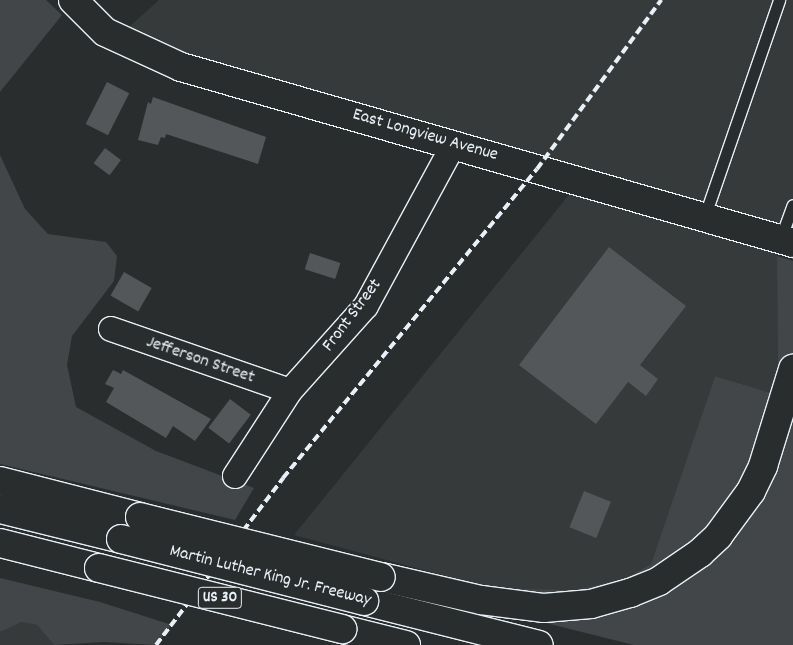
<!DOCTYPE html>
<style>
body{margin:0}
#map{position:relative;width:793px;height:645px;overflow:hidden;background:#2a2d2e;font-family:Dekko,sans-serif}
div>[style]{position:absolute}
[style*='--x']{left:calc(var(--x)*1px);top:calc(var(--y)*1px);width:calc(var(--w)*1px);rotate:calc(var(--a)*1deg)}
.built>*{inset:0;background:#363a3b}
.green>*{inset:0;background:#424648}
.building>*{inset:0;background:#535759;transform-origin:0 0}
.roads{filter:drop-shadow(1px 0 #e8f1f8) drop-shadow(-1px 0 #e8f1f8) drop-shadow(0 1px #e8f1f8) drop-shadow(0 -1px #e8f1f8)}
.lane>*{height:11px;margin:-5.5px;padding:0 5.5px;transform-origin:5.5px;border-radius:5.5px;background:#2a2d2e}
.street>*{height:24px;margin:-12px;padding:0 12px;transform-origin:12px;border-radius:12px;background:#2a2d2e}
.secondary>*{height:28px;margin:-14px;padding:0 14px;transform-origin:14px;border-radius:14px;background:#2a2d2e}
.highway>*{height:28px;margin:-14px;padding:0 14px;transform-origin:14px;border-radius:14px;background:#2a2d2e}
.rail>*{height:4px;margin-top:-2px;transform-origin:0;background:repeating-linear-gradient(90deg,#e8f1f8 0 8px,transparent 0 12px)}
.bridges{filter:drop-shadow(1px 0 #e8f1f8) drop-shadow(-1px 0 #e8f1f8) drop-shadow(0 1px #e8f1f8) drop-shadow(0 -1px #e8f1f8)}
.highway-bridge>*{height:28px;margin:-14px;padding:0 14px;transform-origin:14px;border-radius:14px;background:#2a2d2e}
span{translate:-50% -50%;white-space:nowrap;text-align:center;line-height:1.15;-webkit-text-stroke:4px #2a2d2e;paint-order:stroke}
.shield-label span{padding:1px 4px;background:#2a2d2e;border:1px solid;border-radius:4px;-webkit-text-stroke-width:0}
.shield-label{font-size:16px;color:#e8f1f8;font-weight:700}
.street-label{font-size:18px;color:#e8f1f8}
</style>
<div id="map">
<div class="built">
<i style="clip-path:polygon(159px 0,793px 0,793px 227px,782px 224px,777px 256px,778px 395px,715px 376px,651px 564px,626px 578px,576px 590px,490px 588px,294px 535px,589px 170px,164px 48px,129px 27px)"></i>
<i style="clip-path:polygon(22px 622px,37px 625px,54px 645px,0 645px,0 632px)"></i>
</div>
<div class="green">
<i style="clip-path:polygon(0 0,46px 0,62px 15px,0 92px)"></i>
<i style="clip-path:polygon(0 155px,25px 209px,48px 234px,106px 242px,117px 256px,114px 281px,72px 336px,67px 365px,76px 407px,156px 451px,254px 488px,235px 520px,0 464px)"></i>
<i style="clip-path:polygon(777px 256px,793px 261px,793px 645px,634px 645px,546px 623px,490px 588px,576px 590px,626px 578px,651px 564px,715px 376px,778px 395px)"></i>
<i style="clip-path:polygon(0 578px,100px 602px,172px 625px,156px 645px,104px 642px,54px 645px,37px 625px,22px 622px,0 632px)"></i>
</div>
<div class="building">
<i style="left:107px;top:82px;width:25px;height:47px;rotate:27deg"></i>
<i style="clip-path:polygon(153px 97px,266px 137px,258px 164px,166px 134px,165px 138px,161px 137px,158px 145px,138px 140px,148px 102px,151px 104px)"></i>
<i style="left:105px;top:148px;width:20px;height:19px;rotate:37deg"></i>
<i style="clip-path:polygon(609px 247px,686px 306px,640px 365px,658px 379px,646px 396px,628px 382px,596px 424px,519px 365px)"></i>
<i style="left:310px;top:253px;width:32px;height:17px;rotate:18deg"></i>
<i style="left:124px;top:272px;width:32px;height:27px;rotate:30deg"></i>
<i style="clip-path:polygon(113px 370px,121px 374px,123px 370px,211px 419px,195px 441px,173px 426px,166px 438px,106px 402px,114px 388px,105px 384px)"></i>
<i style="left:230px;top:399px;width:26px;height:36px;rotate:37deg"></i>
<i style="left:584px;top:491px;width:29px;height:39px;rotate:22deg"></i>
</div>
<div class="roads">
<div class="lane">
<i style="--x:704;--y:218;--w:231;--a:-71"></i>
<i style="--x:780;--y:240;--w:37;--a:-70"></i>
</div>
<div class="street">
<i style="--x:111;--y:329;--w:189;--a:19.1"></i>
<i style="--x:235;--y:476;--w:101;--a:-57.1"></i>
<i style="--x:290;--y:391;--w:114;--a:-48.2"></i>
<i style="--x:366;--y:306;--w:184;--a:-61.5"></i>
</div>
<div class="secondary">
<i style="--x:73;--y:0;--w:45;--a:45"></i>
<i style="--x:105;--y:32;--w:84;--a:24.7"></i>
<i style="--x:181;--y:67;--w:637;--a:16.04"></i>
</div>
<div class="highway">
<i style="--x:0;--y:481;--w:145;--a:14.4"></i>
<i style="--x:0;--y:509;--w:125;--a:13.9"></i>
<i style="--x:0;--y:543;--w:102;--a:14.2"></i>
<i style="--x:381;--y:577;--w:103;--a:13"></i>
<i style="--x:481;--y:600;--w:64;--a:7.2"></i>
<i style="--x:544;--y:608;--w:47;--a:-4.9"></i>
<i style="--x:591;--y:604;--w:41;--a:-15.8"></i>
<i style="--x:630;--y:593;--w:31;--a:-22"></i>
<i style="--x:659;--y:581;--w:50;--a:-34.3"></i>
<i style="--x:700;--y:553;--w:25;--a:-43"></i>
<i style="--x:718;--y:536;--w:56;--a:-53.7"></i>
<i style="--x:751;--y:491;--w:28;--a:-64"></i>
<i style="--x:763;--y:466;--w:102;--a:-72.8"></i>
<i style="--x:364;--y:601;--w:180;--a:14.1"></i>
<i style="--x:342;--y:629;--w:66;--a:14"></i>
</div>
</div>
<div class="rail">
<i style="--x:156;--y:645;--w:210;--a:-52.7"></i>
<i style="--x:283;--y:478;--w:400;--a:-50.6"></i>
<i style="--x:537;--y:169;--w:210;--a:-53.7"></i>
</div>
<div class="bridges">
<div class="highway-bridge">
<i style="--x:140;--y:517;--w:248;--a:14"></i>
<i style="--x:121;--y:539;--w:251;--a:14.3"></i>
<i style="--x:99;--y:568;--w:251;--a:14.1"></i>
</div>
</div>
<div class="shield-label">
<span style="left:220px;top:598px">US 30</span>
</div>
<div class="street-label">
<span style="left:425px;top:136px;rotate:16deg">East Longview Avenue</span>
<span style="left:353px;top:316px;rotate:-53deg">Front Street</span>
<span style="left:200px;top:361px;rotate:19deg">Jefferson Street</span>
<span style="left:270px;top:577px;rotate:14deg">Martin Luther King Jr. Freeway</span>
</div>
</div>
